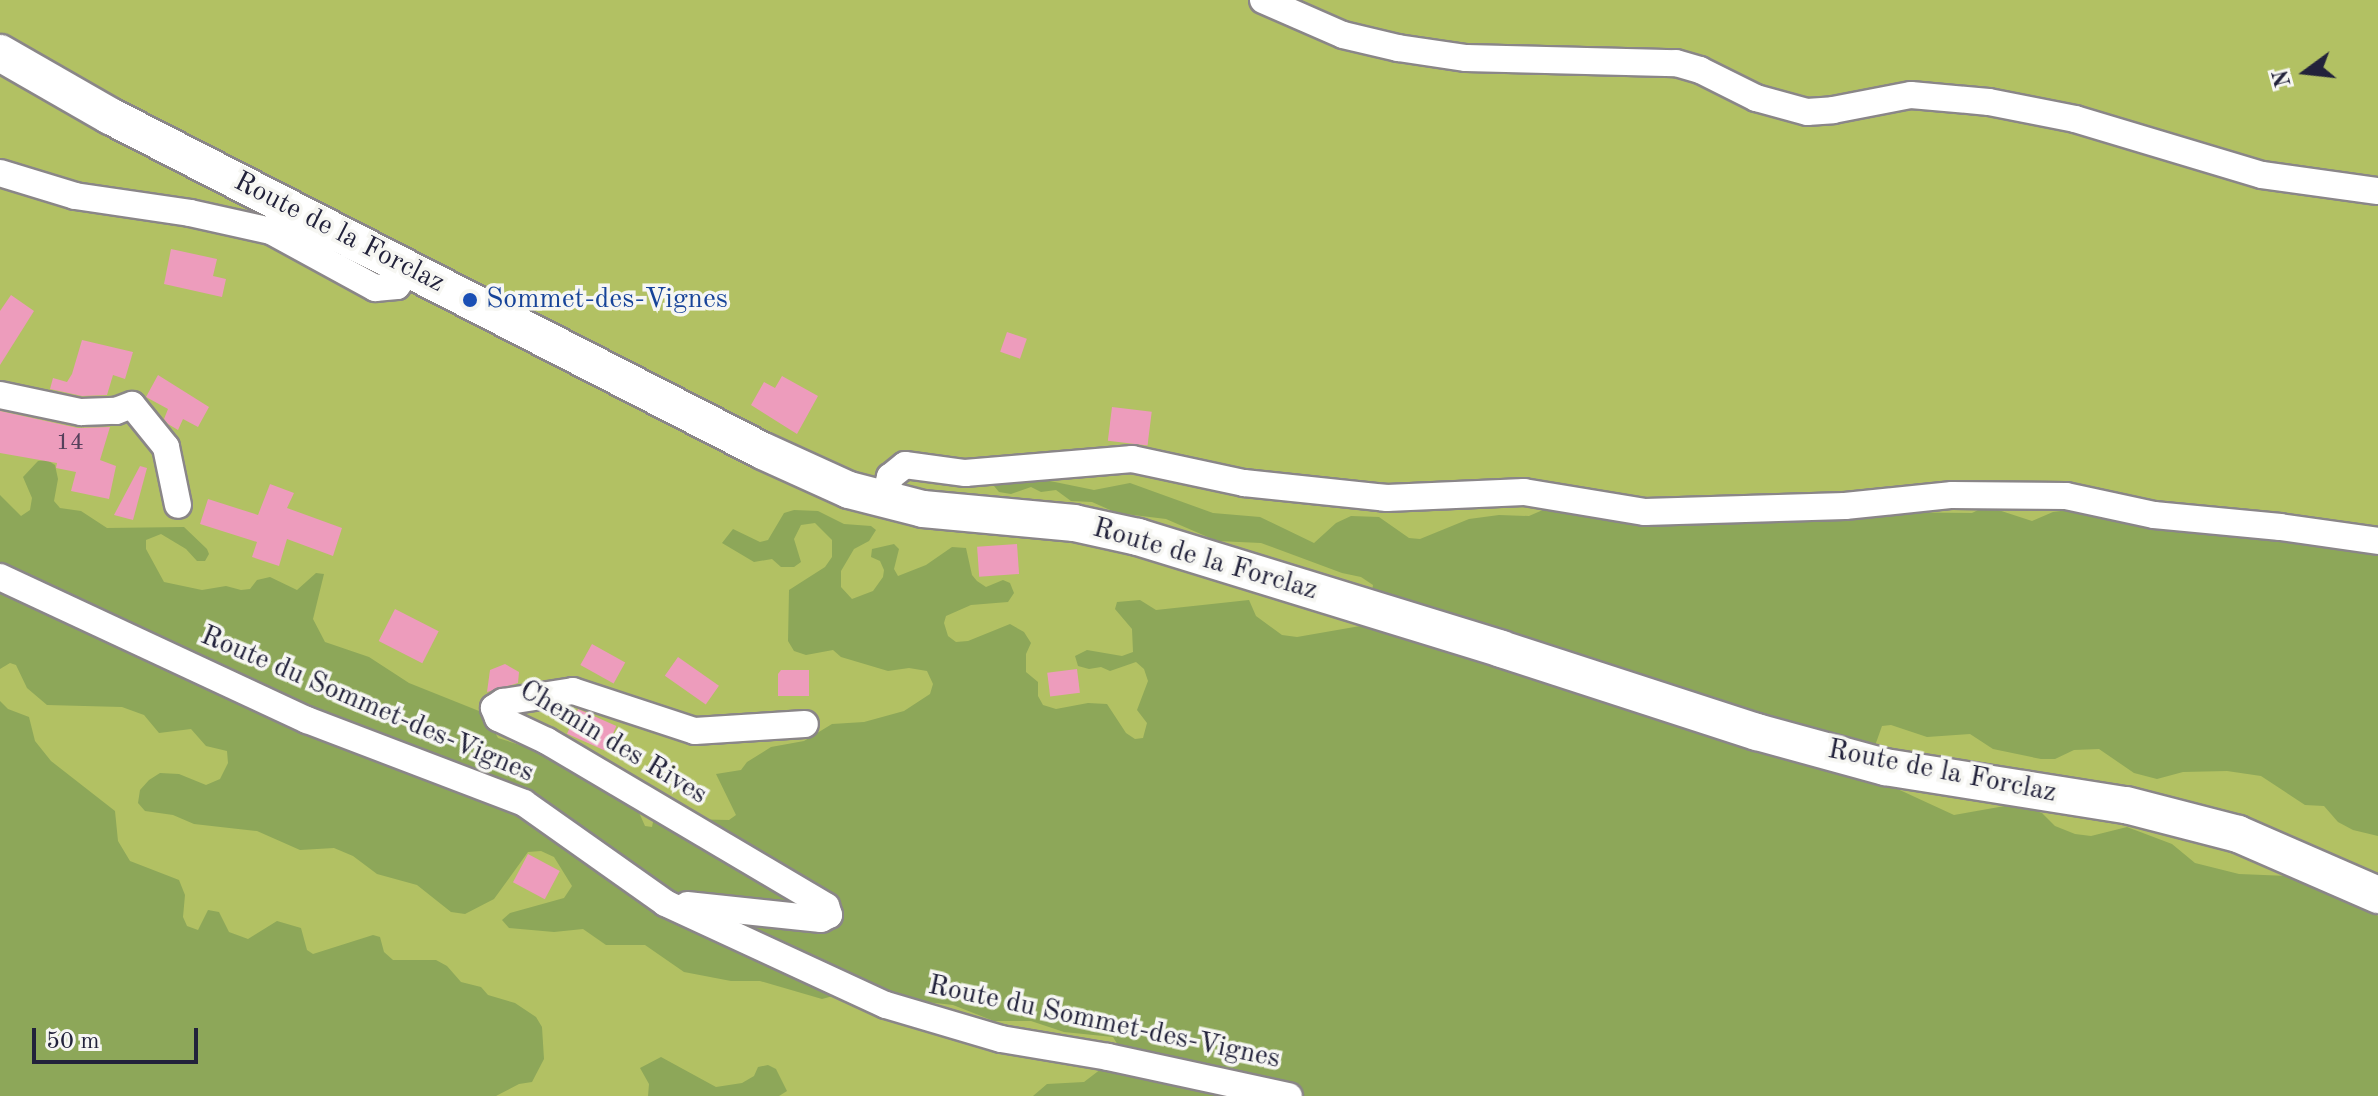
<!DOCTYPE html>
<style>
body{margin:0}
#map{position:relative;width:2378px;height:1096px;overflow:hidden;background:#f2e9d5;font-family:"Old Standard TT",serif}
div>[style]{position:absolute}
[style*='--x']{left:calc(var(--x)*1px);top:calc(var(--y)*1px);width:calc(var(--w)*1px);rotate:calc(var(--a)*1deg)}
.green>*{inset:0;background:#b2c163;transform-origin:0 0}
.forest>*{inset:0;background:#8da759}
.building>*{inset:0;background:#ed9cbc;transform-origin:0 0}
.roads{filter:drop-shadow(2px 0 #8a8688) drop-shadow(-2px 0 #8a8688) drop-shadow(0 2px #8a8688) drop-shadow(0 -2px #8a8688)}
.street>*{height:26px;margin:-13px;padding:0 13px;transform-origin:13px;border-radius:13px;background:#fff}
.secondary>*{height:36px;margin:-18px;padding:0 18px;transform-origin:18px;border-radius:18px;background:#fff}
.dots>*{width:22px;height:22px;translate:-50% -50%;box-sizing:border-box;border:4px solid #f6f6f2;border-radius:50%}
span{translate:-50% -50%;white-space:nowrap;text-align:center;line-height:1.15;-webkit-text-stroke:7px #f6f6f2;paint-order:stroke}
.number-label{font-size:24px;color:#55405b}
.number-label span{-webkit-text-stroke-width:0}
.street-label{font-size:28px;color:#22223b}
.transit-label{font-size:28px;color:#164399}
.left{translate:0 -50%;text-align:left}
.north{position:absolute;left:2266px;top:32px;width:80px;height:80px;-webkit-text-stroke:6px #f6f6f2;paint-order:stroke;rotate:255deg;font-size:22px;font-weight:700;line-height:32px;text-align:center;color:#22223b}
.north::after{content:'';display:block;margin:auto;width:28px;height:36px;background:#22223b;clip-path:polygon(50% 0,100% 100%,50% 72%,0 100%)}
.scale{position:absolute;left:32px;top:1028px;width:166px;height:36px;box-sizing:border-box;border:4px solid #22223b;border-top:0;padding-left:10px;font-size:24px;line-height:28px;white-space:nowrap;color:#22223b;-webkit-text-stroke:6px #f6f6f2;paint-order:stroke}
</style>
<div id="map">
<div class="green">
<i style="left:0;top:0;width:2378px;height:1096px"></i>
</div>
<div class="forest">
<i style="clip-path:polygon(47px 460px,55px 465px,58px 479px,54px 501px,60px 508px,81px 511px,107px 528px,184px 527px,207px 549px,209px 554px,205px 561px,197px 561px,186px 549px,161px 534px,146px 540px,146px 549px,164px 582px,202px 590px,226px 586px,241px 590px,250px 589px,257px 580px,270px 577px,297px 590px,316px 573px,324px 574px,313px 619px,325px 642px,369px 657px,409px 683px,479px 711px,486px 716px,498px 738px,551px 755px,637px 808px,645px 826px,652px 827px,656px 807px,683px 819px,729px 820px,736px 815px,716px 774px,741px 770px,747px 762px,771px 747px,804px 741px,832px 724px,864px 722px,904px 711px,930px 694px,933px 684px,927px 671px,909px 668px,888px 671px,841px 657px,833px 650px,806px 655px,794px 651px,788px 641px,789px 590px,825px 567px,832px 557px,832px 540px,815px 523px,801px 525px,794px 539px,801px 562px,794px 567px,781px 567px,772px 559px,754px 562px,722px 543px,733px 529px,760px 542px,768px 540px,784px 513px,794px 510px,818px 511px,844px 524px,871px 526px,876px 530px,869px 541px,854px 549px,841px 571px,841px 587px,852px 599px,873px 591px,883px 577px,884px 570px,880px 561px,871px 557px,872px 549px,894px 544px,899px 549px,894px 569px,898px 576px,926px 565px,952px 547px,966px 548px,972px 575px,977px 581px,986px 587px,1003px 580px,1010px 583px,1014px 593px,1008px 602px,971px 605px,946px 616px,944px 623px,948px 636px,956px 642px,968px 641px,1010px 624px,1024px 632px,1031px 643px,1026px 654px,1026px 672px,1038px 682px,1038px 696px,1043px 705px,1056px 709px,1088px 703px,1107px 704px,1126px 733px,1135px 739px,1143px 738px,1147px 723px,1137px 710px,1148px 681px,1144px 669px,1136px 662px,1110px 671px,1101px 667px,1089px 669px,1078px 666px,1075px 656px,1087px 650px,1122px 656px,1133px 652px,1132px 629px,1115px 609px,1117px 602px,1140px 600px,1156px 610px,1249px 600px,1256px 616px,1282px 635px,1297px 637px,1366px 625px,1373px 585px,1361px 577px,1342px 573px,1261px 543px,1217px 541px,1166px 519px,1117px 513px,1092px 502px,1071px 501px,1056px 490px,1041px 492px,1031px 487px,1011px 494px,999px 492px,994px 486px,999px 481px,1045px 480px,1094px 490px,1130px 483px,1213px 513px,1260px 517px,1314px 543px,1336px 523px,1351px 516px,1379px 517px,1409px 538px,1420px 539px,1469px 519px,1499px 515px,1529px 516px,1552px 506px,1602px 520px,1674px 522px,1741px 515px,1823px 521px,1867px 512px,1972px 513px,1986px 506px,2032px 521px,2053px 512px,2083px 508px,2139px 527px,2291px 538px,2315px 546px,2378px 550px,2378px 836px,2353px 830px,2338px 822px,2324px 806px,2305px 805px,2261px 776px,2227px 771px,2183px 772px,2157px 779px,2134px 773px,2099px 749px,2074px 750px,2055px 759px,2041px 759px,1993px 749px,1970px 734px,1927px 737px,1891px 725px,1882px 726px,1865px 774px,1954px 815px,2016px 804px,2042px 813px,2055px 826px,2075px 834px,2091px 836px,2127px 827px,2172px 844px,2195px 863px,2239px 874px,2290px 876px,2355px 901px,2378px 916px,2378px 1096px,1033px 1096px,1047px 1084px,1084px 1082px,1114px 1059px,1119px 1047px,1113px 1037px,1064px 1032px,1031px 1021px,994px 1021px,953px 1005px,900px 999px,870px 986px,822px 999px,760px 981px,731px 981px,684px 972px,645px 945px,606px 945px,583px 929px,554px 932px,509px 928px,502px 920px,510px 913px,564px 898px,572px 886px,554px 857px,541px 851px,528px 852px,494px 899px,465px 914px,451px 912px,417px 885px,377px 874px,353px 856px,334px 848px,300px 850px,257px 831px,194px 824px,173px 815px,145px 811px,138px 803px,140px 790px,149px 780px,160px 773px,179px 774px,206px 785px,220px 779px,228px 763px,227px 751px,206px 746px,191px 729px,159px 733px,144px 715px,122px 707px,47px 705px,27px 688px,16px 665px,10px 663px,0 669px,0 495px,21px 516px,30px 510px,32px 498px,23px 477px,38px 461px)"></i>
<i style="clip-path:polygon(0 701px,8px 709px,29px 717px,35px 741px,51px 761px,115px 811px,118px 841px,130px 861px,179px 880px,185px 895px,183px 917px,187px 926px,198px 930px,208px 910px,219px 912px,229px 932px,248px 939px,277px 921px,301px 928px,307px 950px,313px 954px,373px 935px,380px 937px,384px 952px,393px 960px,436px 960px,447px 966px,461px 982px,481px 987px,488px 995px,515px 1003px,536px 1017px,542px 1027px,544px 1059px,532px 1082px,519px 1084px,496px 1096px,0 1096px)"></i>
<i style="clip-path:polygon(661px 1057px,716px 1087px,742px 1083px,754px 1076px,758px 1067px,768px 1065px,776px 1069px,787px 1091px,779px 1096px,648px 1096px,649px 1084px,640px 1068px)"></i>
</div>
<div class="building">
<i style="clip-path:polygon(171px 249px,217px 259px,213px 276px,226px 279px,222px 297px,164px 284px)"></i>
<i style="clip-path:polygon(11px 295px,34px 311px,0 365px,0 311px)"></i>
<i style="left:1007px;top:332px;width:21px;height:21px;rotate:19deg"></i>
<i style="clip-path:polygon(82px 340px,133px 352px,125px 379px,113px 375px,107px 395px,82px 396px,50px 389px,53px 378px,67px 382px,72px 374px)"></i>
<i style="clip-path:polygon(158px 375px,209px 407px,198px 427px,183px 419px,178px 430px,168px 424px,164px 419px,168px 409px,146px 397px)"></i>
<i style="clip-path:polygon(782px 376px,818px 396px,797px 434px,751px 405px,764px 382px,775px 388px)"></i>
<i style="left:1112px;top:407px;width:40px;height:34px;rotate:7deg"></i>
<i style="clip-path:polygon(0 411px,78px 428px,110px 427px,100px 460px,116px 466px,109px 499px,71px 491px,76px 472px,56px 468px,57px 463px,0 453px)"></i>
<i style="clip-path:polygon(140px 466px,147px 468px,133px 520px,114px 515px)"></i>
<i style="clip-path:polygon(270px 484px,294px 493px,287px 508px,342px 528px,333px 556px,287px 539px,279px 566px,252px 557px,257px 542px,200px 524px,208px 499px,258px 515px)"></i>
<i style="left:1017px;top:544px;width:30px;height:40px;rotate:86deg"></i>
<i style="left:395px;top:609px;width:49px;height:36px;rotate:27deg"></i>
<i style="left:592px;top:644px;width:38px;height:24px;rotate:29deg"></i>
<i style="left:678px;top:657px;width:50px;height:23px;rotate:35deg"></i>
<i style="clip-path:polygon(505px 664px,519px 672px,518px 683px,487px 692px,490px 670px)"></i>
<i style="left:1077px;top:669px;width:24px;height:30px;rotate:83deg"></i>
<i style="clip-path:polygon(781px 670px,809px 670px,809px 696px,778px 696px,778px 674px)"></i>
<i style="left:578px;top:709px;width:42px;height:27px;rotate:24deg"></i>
<i style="left:528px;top:854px;width:36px;height:32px;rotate:28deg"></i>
</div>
<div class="roads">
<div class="street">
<i style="--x:1263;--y:0;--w:87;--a:23.6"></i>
<i style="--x:1343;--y:35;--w:57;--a:13.3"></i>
<i style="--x:1398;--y:48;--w:69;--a:8.4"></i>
<i style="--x:1466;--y:58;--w:210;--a:1.4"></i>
<i style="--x:1676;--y:63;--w:25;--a:16"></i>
<i style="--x:1700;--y:70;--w:63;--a:26.6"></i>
<i style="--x:1756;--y:98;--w:53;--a:15.4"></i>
<i style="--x:1807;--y:112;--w:26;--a:-4"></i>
<i style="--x:1833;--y:110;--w:79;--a:-10.9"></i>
<i style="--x:1911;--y:95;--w:78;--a:5.1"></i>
<i style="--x:1989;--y:102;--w:88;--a:11.2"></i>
<i style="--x:2075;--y:119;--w:195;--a:16.7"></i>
<i style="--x:2262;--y:175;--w:117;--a:7.9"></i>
<i style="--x:0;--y:173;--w:78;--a:17"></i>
<i style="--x:75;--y:196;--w:116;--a:8.4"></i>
<i style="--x:190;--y:213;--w:83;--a:12.5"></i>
<i style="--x:271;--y:231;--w:119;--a:28.7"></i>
<i style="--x:375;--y:288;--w:22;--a:-5"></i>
<i style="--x:397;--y:286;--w:20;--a:-53"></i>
<i style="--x:0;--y:395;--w:83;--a:11.9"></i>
<i style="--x:81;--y:412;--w:35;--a:-2"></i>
<i style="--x:116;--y:411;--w:17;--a:-21"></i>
<i style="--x:132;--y:405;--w:54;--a:51"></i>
<i style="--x:166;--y:447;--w:59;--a:78.3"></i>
<i style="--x:884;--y:501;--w:25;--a:-76"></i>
<i style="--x:890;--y:477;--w:19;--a:-39"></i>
<i style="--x:905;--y:465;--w:61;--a:7.6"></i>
<i style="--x:965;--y:473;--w:168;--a:-4.8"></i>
<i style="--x:1132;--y:459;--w:115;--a:12.1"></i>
<i style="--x:1244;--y:483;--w:144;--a:6"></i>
<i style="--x:1387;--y:498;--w:137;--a:-2.5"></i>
<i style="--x:1524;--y:492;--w:123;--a:9.4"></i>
<i style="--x:1645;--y:512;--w:200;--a:-1.7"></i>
<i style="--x:1845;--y:506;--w:108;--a:-5.9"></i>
<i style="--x:1952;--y:495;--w:114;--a:0.5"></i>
<i style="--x:2066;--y:496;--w:90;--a:12.2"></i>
<i style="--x:2154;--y:515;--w:127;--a:5.4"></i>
<i style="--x:2280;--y:527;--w:99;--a:8.1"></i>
<i style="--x:0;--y:577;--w:339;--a:25"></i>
<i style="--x:307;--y:720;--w:232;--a:20.9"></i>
<i style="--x:524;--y:803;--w:173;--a:35.3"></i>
<i style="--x:665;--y:903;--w:243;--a:24.8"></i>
<i style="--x:886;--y:1005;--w:120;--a:16.5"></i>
<i style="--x:1001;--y:1039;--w:109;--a:9.5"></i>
<i style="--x:1108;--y:1057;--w:185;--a:12.2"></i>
<i style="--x:687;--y:905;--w:135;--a:6"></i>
<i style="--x:821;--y:919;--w:9;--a:-27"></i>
<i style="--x:829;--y:915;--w:9;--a:-108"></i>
<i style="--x:826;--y:906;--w:324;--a:-149.4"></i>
<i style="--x:547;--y:741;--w:54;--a:-154.9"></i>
<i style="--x:498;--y:718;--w:11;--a:-112"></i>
<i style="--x:494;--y:708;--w:11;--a:-34"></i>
<i style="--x:503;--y:702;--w:71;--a:-8.9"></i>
<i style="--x:573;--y:691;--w:128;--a:18.2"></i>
<i style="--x:695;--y:731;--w:110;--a:-3.6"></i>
</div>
<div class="secondary">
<i style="--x:0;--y:53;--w:127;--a:29.8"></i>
<i style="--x:110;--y:116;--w:734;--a:27.16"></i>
<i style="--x:763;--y:451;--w:94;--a:24.4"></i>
<i style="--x:849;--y:490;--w:76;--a:14.4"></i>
<i style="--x:923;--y:509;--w:152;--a:5.3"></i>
<i style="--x:1074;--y:523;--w:66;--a:12.3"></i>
<i style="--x:1138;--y:537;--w:380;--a:17.1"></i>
<i style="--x:1501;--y:649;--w:269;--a:18"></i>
<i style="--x:1757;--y:732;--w:133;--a:15.3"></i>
<i style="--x:1885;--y:767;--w:244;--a:9"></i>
<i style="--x:2126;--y:805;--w:116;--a:14.5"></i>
<i style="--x:2238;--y:834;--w:153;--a:23.5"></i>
</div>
</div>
<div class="dots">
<i style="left:470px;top:300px;background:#1a4fb4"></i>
</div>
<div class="number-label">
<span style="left:70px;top:444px">14</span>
</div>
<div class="street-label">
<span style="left:339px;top:233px;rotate:27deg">Route de la Forclaz</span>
<span style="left:1205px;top:560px;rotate:16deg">Route de la Forclaz</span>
<span style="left:367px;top:705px;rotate:23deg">Route du Sommet-des-Vignes</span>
<span style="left:613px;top:743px;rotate:31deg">Chemin des Rives</span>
<span style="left:1942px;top:772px;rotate:11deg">Route de la Forclaz</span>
<span style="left:1104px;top:1023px;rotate:12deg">Route du Sommet-des-Vignes</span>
</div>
<div class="transit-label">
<span class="left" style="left:486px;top:300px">Sommet-des-Vignes</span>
</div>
<div class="north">N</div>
<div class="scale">50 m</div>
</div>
